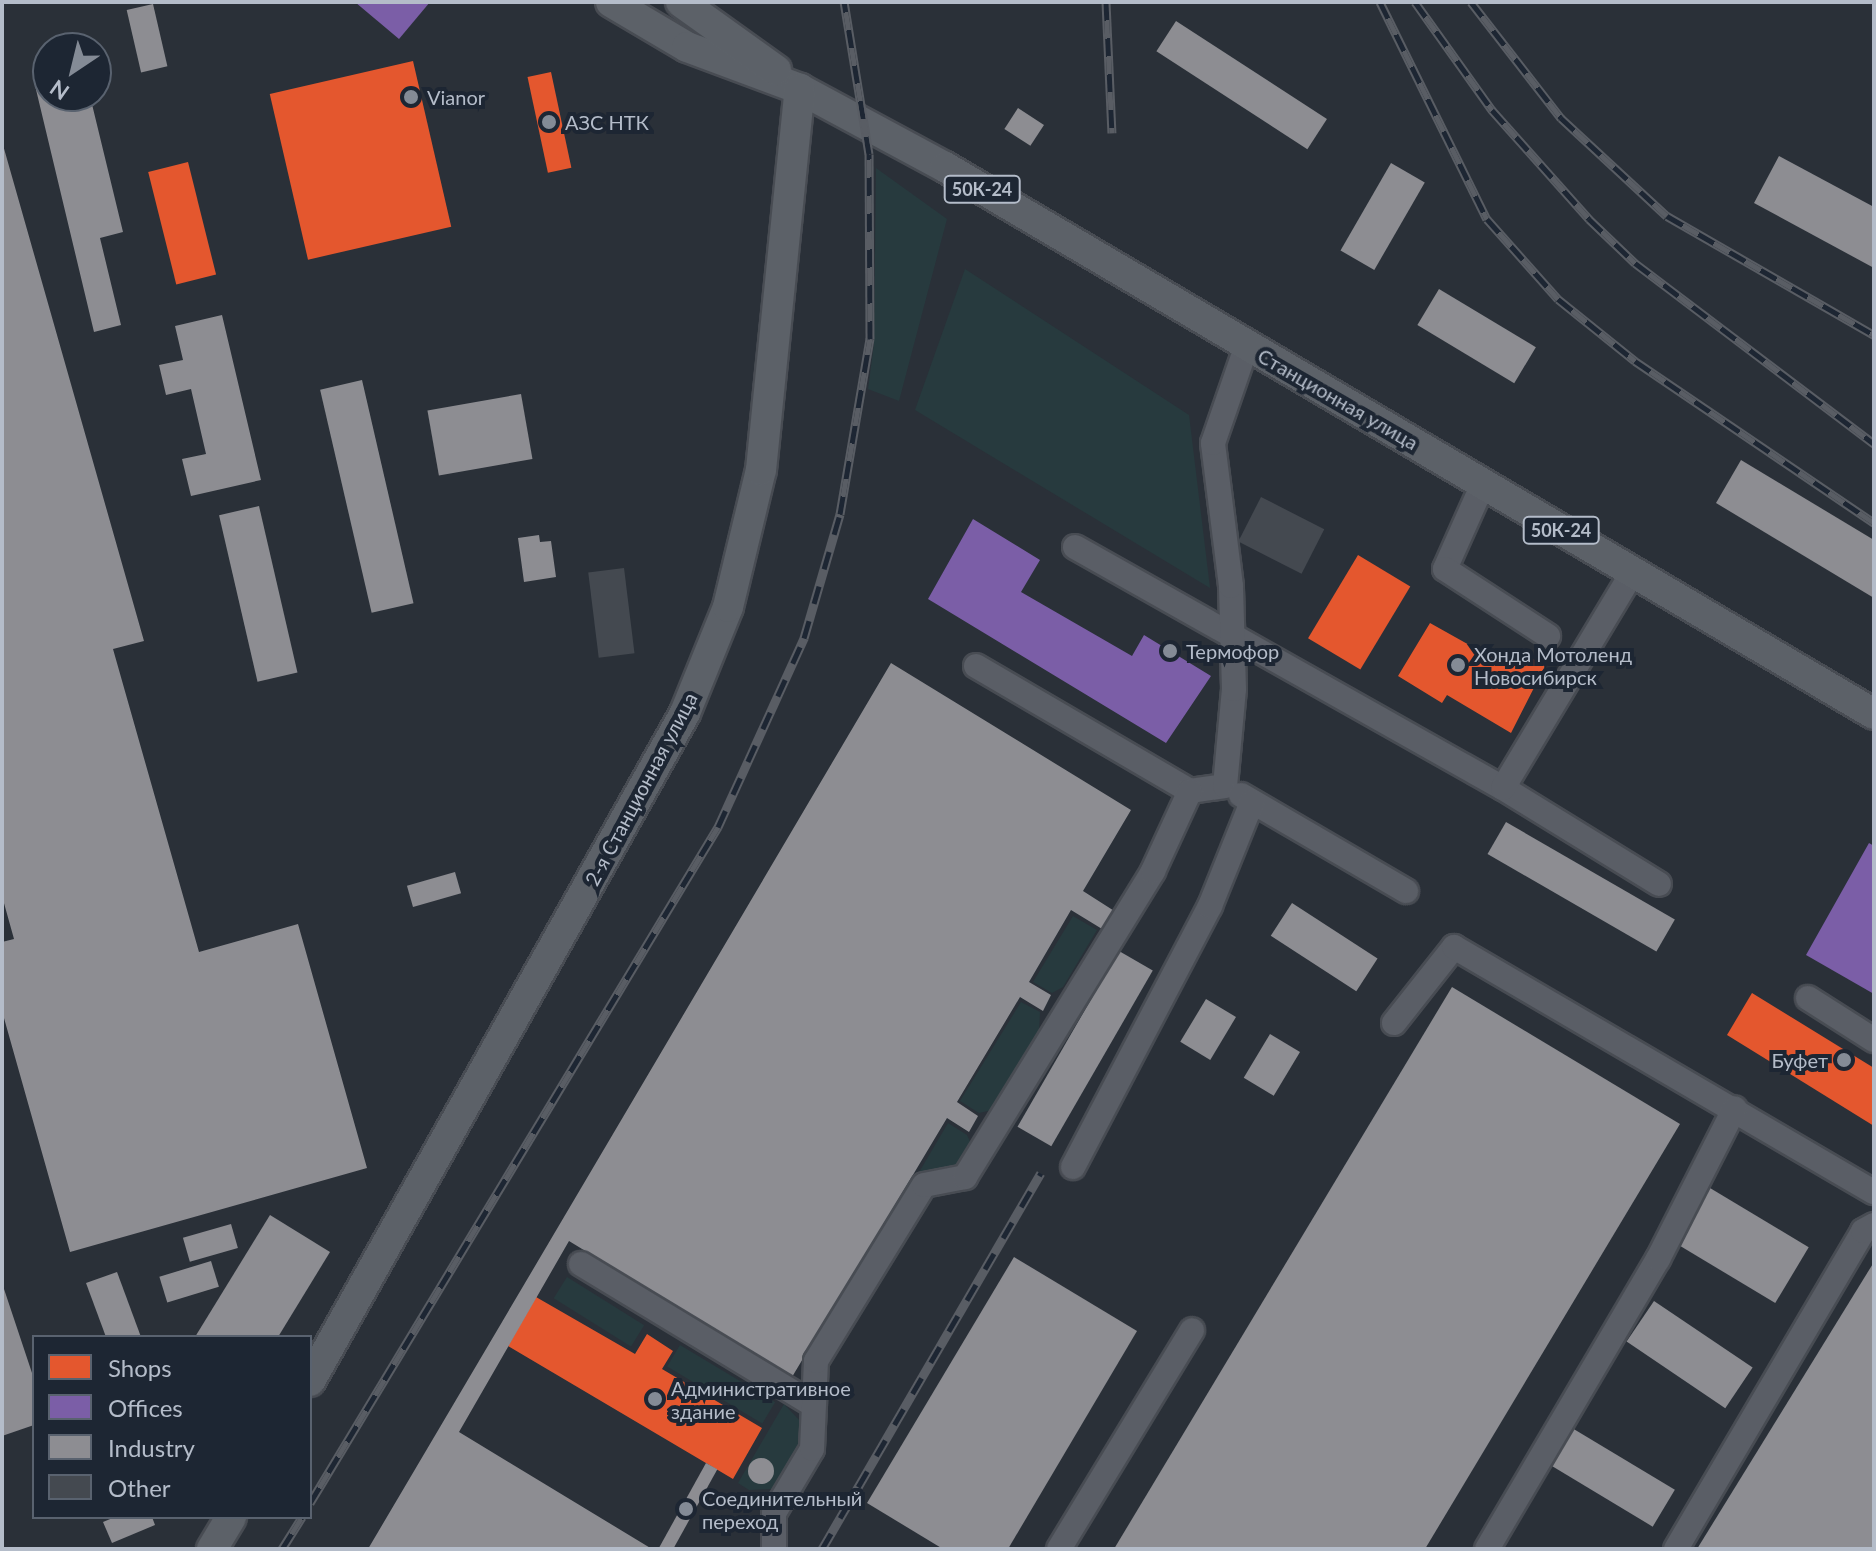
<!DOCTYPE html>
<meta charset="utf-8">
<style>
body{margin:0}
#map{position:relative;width:1876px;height:1551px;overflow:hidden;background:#2a3038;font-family:Lato,sans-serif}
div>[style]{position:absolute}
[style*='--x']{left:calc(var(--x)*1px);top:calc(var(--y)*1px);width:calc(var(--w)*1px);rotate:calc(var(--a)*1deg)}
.green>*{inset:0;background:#273a3e;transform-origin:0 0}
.shops>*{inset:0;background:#e4572e;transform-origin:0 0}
.offices>*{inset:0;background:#7b5ea7}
.industry>*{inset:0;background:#8d8d92;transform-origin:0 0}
.round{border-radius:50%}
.building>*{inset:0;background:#444950;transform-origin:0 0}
.roads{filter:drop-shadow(2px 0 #484c53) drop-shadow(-2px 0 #484c53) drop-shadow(0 2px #484c53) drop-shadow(0 -2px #484c53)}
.minor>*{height:24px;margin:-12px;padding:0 12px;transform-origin:12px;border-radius:12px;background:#5a5e66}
.major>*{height:30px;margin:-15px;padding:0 15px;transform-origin:15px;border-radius:15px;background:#5c6168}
.rail>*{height:9px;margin-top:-4.5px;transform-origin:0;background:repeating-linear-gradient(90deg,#1d2633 0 18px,#595d64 0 36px);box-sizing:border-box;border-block:2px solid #595d64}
.dots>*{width:22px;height:22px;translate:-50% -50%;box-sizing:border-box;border:4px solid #1d2633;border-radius:50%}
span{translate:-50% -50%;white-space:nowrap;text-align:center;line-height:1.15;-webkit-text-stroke:8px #1d2633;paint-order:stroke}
.shield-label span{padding:2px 6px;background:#1d2633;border:2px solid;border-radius:6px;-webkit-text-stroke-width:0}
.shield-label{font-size:18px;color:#b4bcc9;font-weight:700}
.poi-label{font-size:20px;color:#b4bcc9}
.left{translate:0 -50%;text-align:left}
.right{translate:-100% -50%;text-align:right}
.street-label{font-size:20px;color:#b4bcc9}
.frame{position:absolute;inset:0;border:4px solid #b4bcc9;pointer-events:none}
.legend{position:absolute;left:32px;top:1335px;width:280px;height:184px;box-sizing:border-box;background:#1d2633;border:2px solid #59626f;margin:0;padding:10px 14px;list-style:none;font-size:24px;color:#b4bcc9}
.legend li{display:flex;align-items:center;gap:16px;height:40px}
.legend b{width:40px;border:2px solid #59626f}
.north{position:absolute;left:32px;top:32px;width:80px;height:80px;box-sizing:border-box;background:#1d2633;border:2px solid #59626f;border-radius:50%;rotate:215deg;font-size:22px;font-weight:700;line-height:32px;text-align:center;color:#b4bcc9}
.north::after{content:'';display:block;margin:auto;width:28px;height:36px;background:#848b96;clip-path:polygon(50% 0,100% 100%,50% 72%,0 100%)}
</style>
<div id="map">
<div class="green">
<i style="clip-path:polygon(876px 168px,947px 219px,899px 401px,868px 389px,874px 344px)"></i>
<i style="clip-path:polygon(965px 269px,1189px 415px,1210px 588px,915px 410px)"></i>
<i style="clip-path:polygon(1073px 916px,1097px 930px,1063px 987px,1052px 993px,1033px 982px)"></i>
<i style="clip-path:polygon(1021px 1002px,1040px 1012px,1039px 1032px,992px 1110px,979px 1113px,960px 1101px)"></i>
<i style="clip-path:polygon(948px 1123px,967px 1135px,973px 1148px,960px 1170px,918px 1174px)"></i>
<i style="left:567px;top:1277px;width:91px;height:25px;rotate:32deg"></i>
<i style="left:680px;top:1345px;width:111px;height:25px;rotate:31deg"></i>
<i style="clip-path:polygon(784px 1404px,802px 1423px,803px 1440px,772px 1489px,749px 1490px,738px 1483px)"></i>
</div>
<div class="shops">
<i style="left:413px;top:61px;width:170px;height:147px;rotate:77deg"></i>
<i style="left:551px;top:72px;width:98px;height:24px;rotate:78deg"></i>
<i style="left:188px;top:162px;width:116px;height:41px;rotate:76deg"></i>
<i style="left:1358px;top:555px;width:61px;height:97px;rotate:31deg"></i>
<i style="clip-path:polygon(1430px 623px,1505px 665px,1515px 648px,1545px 666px,1511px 733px,1447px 695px,1442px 703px,1398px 676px)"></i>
<i style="clip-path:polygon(1752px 993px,1874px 1068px,1874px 1126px,1727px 1035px)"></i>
<i style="clip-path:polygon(536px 1297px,635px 1354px,647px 1334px,673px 1351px,662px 1369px,762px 1428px,733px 1479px,508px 1346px)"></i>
</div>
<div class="offices">
<i style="clip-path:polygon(355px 2px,430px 2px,399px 39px)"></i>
<i style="clip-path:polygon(973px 519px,1040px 560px,1021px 592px,1132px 656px,1144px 635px,1211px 676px,1166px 743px,928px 599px)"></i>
<i style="clip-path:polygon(1869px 843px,1874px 846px,1874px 994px,1806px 955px)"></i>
</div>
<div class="industry">
<i style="left:153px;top:4px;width:64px;height:27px;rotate:77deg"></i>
<i style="left:1176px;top:21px;width:180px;height:36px;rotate:33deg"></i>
<i style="clip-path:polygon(48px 74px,48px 96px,90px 96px,123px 232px,100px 238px,121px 325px,94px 332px,33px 77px)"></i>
<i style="left:1018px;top:108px;width:31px;height:25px;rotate:33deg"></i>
<i style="clip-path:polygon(3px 145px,144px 641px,113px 649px,199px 952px,298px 924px,367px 1168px,70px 1252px,2px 1011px,2px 942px,14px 939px,2px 896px)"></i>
<i style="clip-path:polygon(1779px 156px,1874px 207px,1874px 268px,1754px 203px)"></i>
<i style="left:1391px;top:163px;width:39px;height:101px;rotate:30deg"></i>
<i style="left:1439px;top:289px;width:113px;height:42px;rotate:31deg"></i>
<i style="clip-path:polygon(222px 315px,261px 480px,191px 496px,182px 459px,206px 454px,191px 389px,166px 395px,159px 365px,183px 360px,175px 326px)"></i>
<i style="left:362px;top:380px;width:229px;height:43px;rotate:77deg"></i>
<i style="left:521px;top:394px;width:66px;height:95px;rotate:80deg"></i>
<i style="clip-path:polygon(1741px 460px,1874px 540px,1874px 598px,1716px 503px)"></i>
<i style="left:259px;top:506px;width:171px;height:41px;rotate:77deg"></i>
<i style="clip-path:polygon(539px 535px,540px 542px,551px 541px,556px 577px,524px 582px,518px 538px)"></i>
<i style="clip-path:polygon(891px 663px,1131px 810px,1083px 891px,1119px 914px,1107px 932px,1071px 910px,1029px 982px,1051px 995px,1043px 1011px,1020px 997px,957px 1102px,978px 1116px,969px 1132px,947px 1118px,792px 1377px,569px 1241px,459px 1432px,652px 1549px,368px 1549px)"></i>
<i style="left:1506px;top:822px;width:195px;height:37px;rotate:30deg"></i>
<i style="left:455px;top:872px;width:22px;height:50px;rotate:74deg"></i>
<i style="left:1292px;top:903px;width:102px;height:39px;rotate:33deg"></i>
<i style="left:1119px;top:951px;width:39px;height:203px;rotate:30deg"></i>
<i style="clip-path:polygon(1452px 987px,1680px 1124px,1425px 1549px,1114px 1549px)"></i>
<i style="left:1206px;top:999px;width:35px;height:50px;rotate:31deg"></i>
<i style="left:1270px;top:1034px;width:35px;height:51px;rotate:31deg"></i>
<i style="left:1705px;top:1185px;width:121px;height:65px;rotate:31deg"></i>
<i style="clip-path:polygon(270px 1215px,330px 1252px,278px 1337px,195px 1337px)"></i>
<i style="left:231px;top:1224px;width:25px;height:50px;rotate:74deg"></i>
<i style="clip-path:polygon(1014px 1257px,1137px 1331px,1008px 1549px,943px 1549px,867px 1503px)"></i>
<i style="left:211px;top:1261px;width:27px;height:54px;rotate:73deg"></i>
<i style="clip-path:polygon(1874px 1262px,1874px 1549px,1697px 1549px)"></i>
<i style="clip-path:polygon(117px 1272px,141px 1337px,106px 1337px,86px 1283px)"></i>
<i style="clip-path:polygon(2px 1283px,34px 1379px,34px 1425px,2px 1436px)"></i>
<i style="left:1654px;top:1301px;width:119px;height:49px;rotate:34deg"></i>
<i style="left:1572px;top:1428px;width:120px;height:43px;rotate:31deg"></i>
<i class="round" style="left:748px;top:1458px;width:26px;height:26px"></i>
<i style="left:706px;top:1463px;width:13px;height:100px;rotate:29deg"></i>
<i style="clip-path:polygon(115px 1517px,152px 1517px,155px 1525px,112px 1543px,103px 1522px)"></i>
</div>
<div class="building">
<i style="left:1261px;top:497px;width:71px;height:50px;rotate:27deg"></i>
<i style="left:624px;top:568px;width:86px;height:36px;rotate:83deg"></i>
</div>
<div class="roads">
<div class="minor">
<i style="--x:1483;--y:484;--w:93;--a:114.1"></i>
<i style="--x:1445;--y:569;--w:123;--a:33"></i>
<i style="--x:1075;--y:547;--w:491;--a:29.4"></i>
<i style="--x:1503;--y:788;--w:183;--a:31.6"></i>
<i style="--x:976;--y:666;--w:248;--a:30.3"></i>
<i style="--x:1190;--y:791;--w:35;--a:-8"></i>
<i style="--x:1225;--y:786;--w:97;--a:-84.7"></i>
<i style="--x:1234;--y:689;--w:103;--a:-91.7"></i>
<i style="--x:1231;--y:586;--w:144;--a:-97.2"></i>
<i style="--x:1213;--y:443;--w:104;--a:-70.9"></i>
<i style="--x:1503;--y:788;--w:252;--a:-59"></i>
<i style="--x:1241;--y:795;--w:191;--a:30.2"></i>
<i style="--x:1808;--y:998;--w:78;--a:32.5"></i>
<i style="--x:1394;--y:1023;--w:97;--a:-51.7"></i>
<i style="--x:1454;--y:947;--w:486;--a:30.3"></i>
<i style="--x:1073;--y:1167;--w:295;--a:-62.3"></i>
<i style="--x:1210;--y:906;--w:112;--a:-68"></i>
<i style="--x:581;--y:1264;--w:272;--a:31.2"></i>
<i style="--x:774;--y:1549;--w:36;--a:-90"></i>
<i style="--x:774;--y:1513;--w:74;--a:-59.3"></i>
<i style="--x:812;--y:1449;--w:88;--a:-87.4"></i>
<i style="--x:816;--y:1361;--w:206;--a:-58.5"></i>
<i style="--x:924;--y:1185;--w:42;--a:-11"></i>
<i style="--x:965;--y:1177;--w:359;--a:-58.4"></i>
<i style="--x:1153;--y:871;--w:88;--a:-65.2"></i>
<i style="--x:1059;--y:1549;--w:256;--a:-58.7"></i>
<i style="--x:1487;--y:1549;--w:337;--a:-59.5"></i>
<i style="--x:1658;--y:1259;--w:169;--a:-63"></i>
<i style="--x:1676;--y:1549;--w:369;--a:-59.5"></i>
<i style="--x:1863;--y:1231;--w:13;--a:-29"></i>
</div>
<div class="major">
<i style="--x:611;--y:2;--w:88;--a:30.6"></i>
<i style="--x:687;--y:47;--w:121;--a:20.4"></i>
<i style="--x:800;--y:89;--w:165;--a:28.3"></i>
<i style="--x:945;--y:167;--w:1078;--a:30.49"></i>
<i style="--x:681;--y:2;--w:117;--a:35.6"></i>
<i style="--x:310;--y:1381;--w:766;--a:-60.69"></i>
<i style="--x:685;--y:713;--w:114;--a:-67.9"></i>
<i style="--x:728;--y:607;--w:141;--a:-76.5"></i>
<i style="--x:761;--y:470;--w:383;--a:-84.2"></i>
<i style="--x:212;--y:1549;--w:37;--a:-59"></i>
</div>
</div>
<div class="rail">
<i style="--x:1106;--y:2;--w:131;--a:87.4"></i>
<i style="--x:1380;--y:2;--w:242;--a:63.8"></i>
<i style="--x:1487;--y:219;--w:107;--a:48.4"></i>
<i style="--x:1558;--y:299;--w:99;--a:38.8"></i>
<i style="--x:1635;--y:361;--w:289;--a:34.1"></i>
<i style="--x:1415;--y:2;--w:133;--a:54.5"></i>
<i style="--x:1492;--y:110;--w:146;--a:48.3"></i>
<i style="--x:1589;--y:219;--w:64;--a:43.7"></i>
<i style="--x:1635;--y:263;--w:300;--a:37.1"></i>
<i style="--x:1471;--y:2;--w:147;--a:52.2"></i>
<i style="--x:1561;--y:118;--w:144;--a:42.8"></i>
<i style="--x:1667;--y:216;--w:239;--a:29.9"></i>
<i style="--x:310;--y:1503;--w:790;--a:-58.89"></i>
<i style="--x:718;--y:827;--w:208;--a:-65.5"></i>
<i style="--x:804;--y:638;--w:129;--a:-73.8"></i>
<i style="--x:840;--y:514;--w:178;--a:-80.3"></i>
<i style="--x:870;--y:339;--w:185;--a:-90.3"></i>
<i style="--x:869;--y:154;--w:154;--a:-99.3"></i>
<i style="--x:282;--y:1549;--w:38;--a:-58"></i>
<i style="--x:822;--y:1549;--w:435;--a:-59.8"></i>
</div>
<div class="dots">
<i style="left:411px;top:97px;background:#848b96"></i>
<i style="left:549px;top:122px;background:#848b96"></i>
<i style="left:1170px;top:651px;background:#848b96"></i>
<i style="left:1458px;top:665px;background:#848b96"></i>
<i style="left:1844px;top:1060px;background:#848b96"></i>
<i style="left:655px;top:1399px;background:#848b96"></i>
<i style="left:686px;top:1509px;background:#848b96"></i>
</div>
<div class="shield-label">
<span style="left:982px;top:189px">50К-24</span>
<span style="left:1561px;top:530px">50К-24</span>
</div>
<div class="poi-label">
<span class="left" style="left:427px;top:97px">Vianor</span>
<span class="left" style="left:565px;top:122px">АЗС НТК</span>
<span class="left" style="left:1186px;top:651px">Термофор</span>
<span class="left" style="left:1474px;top:666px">Хонда Мотоленд<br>Новосибирск</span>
<span class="right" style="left:1828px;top:1060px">Буфет</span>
<span class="left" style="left:671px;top:1400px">Административное<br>здание</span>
<span class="left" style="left:702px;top:1510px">Соединительный<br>переход</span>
</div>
<div class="street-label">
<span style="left:1338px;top:399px;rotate:30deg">Станционная улица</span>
<span style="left:641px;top:789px;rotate:-62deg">2-я Станционная улица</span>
</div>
<div class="frame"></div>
<ul class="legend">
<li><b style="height:22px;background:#e4572e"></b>Shops</li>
<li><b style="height:22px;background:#7b5ea7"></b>Offices</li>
<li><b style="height:22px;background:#8d8d92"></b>Industry</li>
<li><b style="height:22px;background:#444950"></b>Other</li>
</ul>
<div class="north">N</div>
</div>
